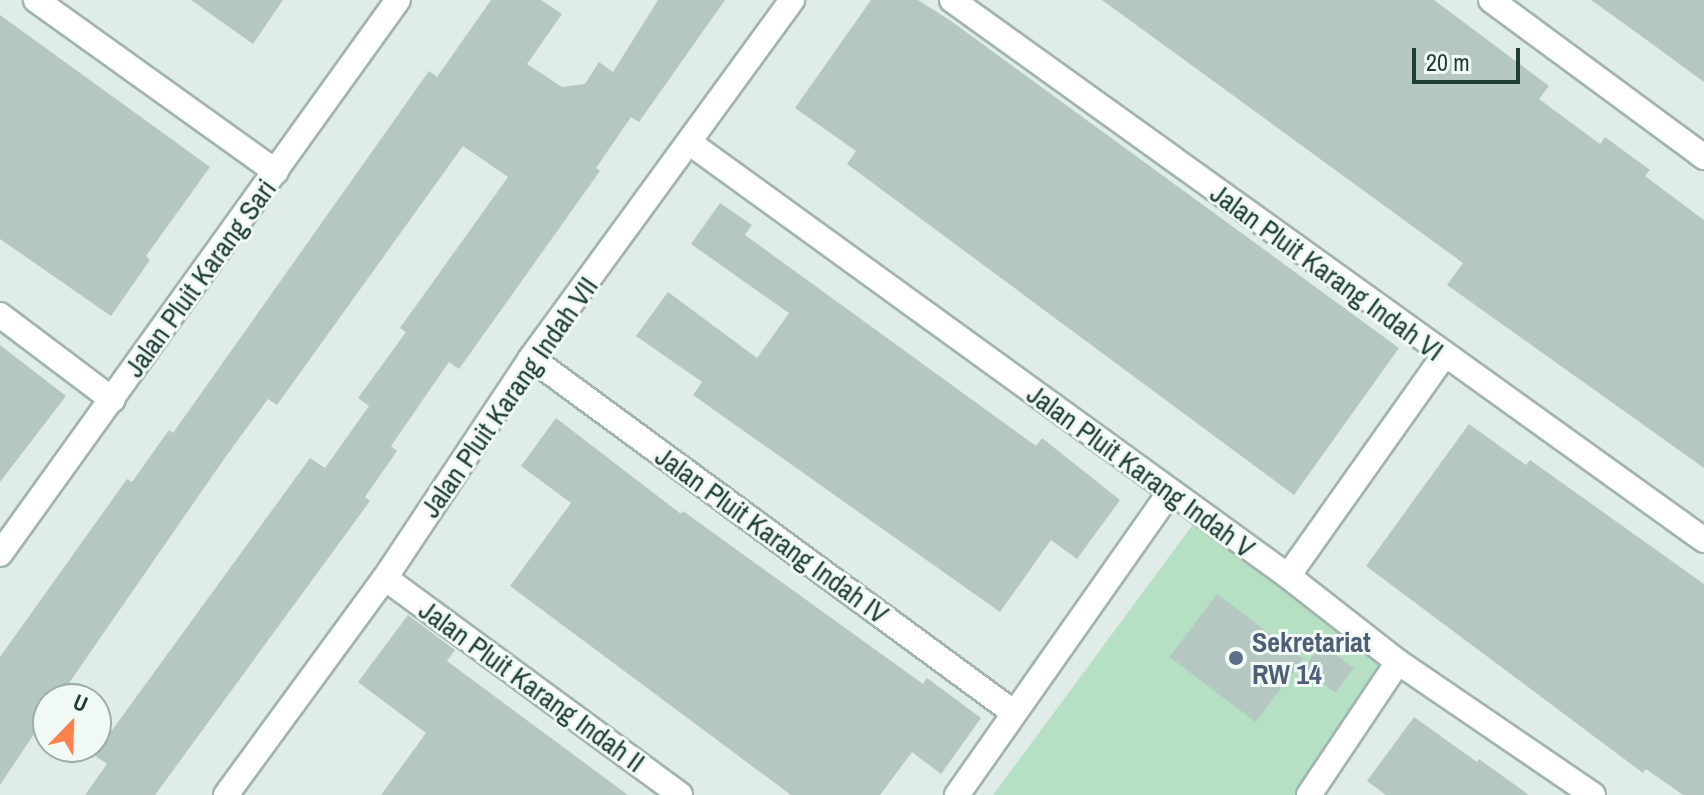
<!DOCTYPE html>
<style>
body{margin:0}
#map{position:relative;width:1704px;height:795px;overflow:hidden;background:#e0ece7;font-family:"Archivo Narrow",sans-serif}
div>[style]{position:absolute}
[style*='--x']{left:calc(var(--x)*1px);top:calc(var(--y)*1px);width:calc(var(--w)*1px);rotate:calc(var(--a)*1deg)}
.green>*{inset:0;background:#b6e0c4}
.building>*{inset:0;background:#b5c7c1;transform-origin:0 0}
.roads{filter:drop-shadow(2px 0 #a2b4af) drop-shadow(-2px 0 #a2b4af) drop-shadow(0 2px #a2b4af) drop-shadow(0 -2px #a2b4af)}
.street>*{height:24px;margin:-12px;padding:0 12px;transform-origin:12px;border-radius:12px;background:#fff}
.secondary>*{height:24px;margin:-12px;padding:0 12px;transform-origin:12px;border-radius:12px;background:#fff}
.dots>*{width:22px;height:22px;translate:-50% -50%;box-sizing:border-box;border:4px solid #f1f9f5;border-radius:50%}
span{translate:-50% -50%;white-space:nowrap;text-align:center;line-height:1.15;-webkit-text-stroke:6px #f1f9f5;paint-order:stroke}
.street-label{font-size:28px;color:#1f3e38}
.service-label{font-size:28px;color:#4e5e75;font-weight:700}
.left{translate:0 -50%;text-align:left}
.north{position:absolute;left:32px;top:683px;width:80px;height:80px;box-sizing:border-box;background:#f1f9f5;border:2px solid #9daea9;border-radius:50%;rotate:23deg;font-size:22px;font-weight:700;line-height:32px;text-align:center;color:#1f3e38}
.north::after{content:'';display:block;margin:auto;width:28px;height:36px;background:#ff814b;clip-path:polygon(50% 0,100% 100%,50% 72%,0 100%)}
.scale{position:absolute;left:1412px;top:48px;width:108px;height:36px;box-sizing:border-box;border:4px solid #1f3e38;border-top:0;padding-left:10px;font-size:24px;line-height:28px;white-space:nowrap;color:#1f3e38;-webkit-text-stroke:6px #f1f9f5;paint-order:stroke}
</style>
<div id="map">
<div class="green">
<i style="clip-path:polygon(1197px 519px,1394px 664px,1297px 795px,993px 795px)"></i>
</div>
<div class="building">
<i style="clip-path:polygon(191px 0,283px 0,253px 44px)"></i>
<i style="clip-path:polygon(491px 0,541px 0,562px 14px,527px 64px,562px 87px,585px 84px,599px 62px,613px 72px,658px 0,725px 0,639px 122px,631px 117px,596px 168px,600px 171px,459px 369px,449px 362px,391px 446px,397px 451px,365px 497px,370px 501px,155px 795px,85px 795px,107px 764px,94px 755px,310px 458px,325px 468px,369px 406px,358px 398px,406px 332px,400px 328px,508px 177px,463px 146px,277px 405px,268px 399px,224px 459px,58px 699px,48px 699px,48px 713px,0 785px,0 657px,127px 479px,132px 482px,169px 430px,173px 433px,429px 71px,437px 77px)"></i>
<i style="clip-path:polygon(871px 0,918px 0,951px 21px,1399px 348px,1294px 495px,847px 164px,856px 151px,795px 108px)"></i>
<i style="clip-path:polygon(1102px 0,1434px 0,1549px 86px,1539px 99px,1600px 144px,1605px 137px,1650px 170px,1645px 176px,1704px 220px,1704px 468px,1447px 285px,1463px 263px)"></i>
<i style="clip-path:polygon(1591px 0,1704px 0,1704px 82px,1644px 38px)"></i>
<i style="clip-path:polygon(0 15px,210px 167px,146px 256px,150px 260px,111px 316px,0 239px)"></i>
<i style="clip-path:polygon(720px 203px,752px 225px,745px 235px,1036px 446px,1042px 438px,1120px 500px,1077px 559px,1051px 540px,1000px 612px,693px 395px,702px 382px,636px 336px,668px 292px,757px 358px,789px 313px,691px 244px)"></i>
<i style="clip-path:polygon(0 345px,66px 396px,0 482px)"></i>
<i style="clip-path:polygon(556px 418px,681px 514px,683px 511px,923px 684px,927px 678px,981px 718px,941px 774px,912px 752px,880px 795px,791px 795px,510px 586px,571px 503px,521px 466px)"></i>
<i style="clip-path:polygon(1469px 424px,1526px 465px,1530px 460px,1704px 584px,1704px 795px,1683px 795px,1646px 769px,1643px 773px,1366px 566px)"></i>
<i style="left:1217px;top:594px;width:108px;height:79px;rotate:37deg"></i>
<i style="clip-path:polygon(408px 615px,455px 650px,447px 661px,628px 795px,381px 795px,426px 733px,358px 682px)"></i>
<i style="left:1322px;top:644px;width:40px;height:31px;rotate:37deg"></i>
<i style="clip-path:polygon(1414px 717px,1477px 762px,1479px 759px,1529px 795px,1386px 795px,1367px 781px)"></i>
</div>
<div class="roads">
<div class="street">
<i style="--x:36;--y:0;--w:295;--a:35.6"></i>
<i style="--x:952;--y:0;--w:926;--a:35.68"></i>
<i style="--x:690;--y:143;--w:738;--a:35.91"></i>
<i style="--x:1288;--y:576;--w:140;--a:38"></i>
<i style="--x:1398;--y:662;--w:236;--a:34.3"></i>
<i style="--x:0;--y:315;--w:141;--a:37"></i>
<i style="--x:531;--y:358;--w:598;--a:36.3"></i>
<i style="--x:0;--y:554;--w:682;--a:-54.31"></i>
<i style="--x:1288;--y:576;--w:268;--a:-54.7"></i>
<i style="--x:385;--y:578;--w:366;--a:36.3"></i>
<i style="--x:226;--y:795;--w:269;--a:-53.8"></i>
<i style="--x:385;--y:578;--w:264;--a:-56.4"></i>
<i style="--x:531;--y:358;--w:443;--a:-53.9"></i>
<i style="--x:957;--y:795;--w:369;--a:-54.9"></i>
<i style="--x:1309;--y:795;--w:160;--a:-56.2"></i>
</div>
<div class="secondary">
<i style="--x:1491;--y:0;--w:265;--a:36.4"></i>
</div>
</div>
<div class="dots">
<i style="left:1236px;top:658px;background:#5c6f8a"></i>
</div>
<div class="street-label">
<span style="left:1327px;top:272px;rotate:36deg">Jalan Pluit Karang Indah VI</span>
<span style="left:200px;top:278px;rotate:-54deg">Jalan Pluit Karang Sari</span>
<span style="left:509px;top:397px;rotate:-55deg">Jalan Pluit Karang Indah VII</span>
<span style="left:1141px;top:471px;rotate:36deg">Jalan Pluit Karang Indah V</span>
<span style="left:772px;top:535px;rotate:36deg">Jalan Pluit Karang Indah IV</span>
<span style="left:532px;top:686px;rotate:36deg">Jalan Pluit Karang Indah II</span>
</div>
<div class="service-label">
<span class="left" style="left:1252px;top:658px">Sekretariat<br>RW 14</span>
</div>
<div class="north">U</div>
<div class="scale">20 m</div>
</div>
